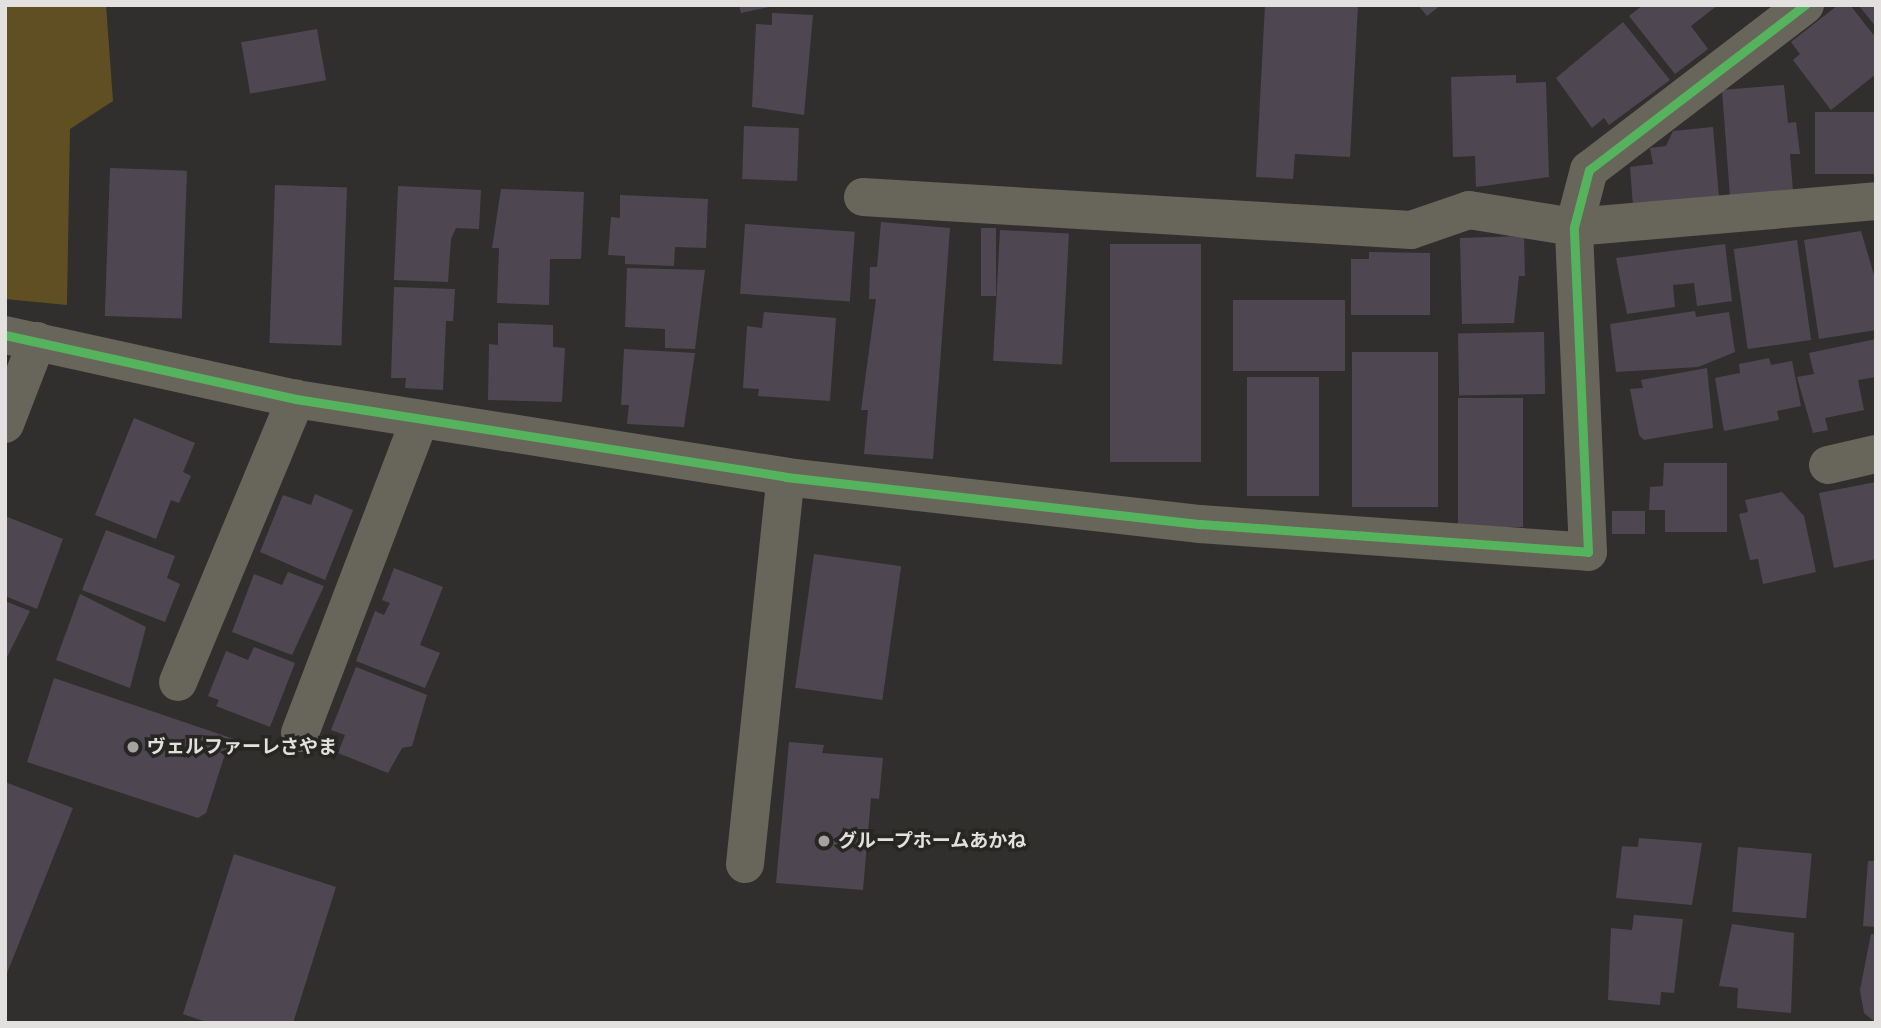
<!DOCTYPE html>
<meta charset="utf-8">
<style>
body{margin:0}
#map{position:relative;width:1881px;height:1028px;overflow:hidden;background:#302f2d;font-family:"IBM Plex Serif","Noto Sans JP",serif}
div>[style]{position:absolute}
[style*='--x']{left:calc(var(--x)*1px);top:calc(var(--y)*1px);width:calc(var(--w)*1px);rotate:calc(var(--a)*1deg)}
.green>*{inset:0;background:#614f24}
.building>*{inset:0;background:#4e4752;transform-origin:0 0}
.minor>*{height:38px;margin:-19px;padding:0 19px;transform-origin:19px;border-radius:19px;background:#68655b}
.cycleway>*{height:9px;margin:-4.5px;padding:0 4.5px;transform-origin:4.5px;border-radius:4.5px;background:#56b35d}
.dots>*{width:19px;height:19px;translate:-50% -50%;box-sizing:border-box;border:4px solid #272622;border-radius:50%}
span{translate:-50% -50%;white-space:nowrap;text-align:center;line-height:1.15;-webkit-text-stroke:7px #272622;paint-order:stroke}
.poi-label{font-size:19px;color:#e2e1df;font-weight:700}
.left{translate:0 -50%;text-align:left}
.frame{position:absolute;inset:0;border:7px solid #e2e1df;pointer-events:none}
</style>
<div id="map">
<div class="green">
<i style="clip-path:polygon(5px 5px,106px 5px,113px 101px,70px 129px,67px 305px,5px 299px)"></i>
</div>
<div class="building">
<i style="clip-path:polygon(739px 5px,774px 5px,774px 6px,741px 13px)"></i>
<i style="clip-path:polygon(1265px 5px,1358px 5px,1350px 157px,1295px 154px,1293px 179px,1256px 177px)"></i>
<i style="clip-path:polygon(1418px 5px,1441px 5px,1427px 16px)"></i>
<i style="clip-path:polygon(1643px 5px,1718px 5px,1691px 26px,1708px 49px,1675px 74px,1629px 16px)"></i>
<i style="clip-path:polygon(1838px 5px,1850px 5px,1876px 38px,1876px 74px,1831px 110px,1793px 60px,1800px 54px,1791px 42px)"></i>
<i style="clip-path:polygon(1862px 5px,1876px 5px,1876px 27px,1860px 7px)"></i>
<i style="clip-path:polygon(772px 13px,813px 15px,804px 115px,752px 107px,756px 24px,772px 25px)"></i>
<i style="clip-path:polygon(1623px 22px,1670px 80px,1609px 125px,1604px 118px,1592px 128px,1556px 78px)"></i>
<i style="left:317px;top:29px;width:52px;height:77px;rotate:80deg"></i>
<i style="clip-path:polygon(1516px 75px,1516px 83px,1546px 82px,1549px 177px,1476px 187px,1475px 156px,1453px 157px,1451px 77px)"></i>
<i style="clip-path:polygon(1784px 85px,1788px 123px,1796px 122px,1800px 154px,1790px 154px,1793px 191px,1730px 197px,1722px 90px)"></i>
<i style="left:1876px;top:112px;width:62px;height:61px;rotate:90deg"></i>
<i style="left:744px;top:126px;width:55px;height:53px;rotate:2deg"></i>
<i style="clip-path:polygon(1713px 127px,1719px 197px,1633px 206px,1630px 167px,1653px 164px,1650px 148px,1666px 146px,1673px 131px)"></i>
<i style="left:110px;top:168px;width:77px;height:148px;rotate:2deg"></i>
<i style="left:275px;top:185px;width:72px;height:158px;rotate:2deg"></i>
<i style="clip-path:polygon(398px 186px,481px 190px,479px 229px,456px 228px,451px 239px,448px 282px,394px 280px)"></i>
<i style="clip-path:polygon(501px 189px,584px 192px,581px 259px,550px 259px,549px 305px,497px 303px,499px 248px,492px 248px)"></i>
<i style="clip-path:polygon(620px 195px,708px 199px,706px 248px,675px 247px,674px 266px,625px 264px,625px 256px,608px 255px,611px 217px,620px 218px)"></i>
<i style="clip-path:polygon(881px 222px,950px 228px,933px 459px,864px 454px,868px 410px,861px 410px,876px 299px,869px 299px,870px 267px,877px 267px)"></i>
<i style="left:745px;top:224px;width:110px;height:70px;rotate:4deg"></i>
<i style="left:981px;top:228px;width:15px;height:68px"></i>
<i style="left:1000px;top:230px;width:69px;height:131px;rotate:3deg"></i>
<i style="clip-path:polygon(1861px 231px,1876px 282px,1876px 330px,1819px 339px,1804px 240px)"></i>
<i style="clip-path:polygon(1524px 236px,1525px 276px,1519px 276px,1514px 323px,1462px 324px,1460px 238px)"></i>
<i style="left:1797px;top:240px;width:101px;height:64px;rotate:82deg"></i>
<i style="left:1110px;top:244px;width:91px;height:218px"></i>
<i style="clip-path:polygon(1725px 244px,1732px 301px,1697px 306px,1694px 283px,1673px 285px,1675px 307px,1627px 314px,1616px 258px)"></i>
<i style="clip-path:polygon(1369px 252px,1430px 253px,1430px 315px,1351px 315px,1351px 259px,1369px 259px)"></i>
<i style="clip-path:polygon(627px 268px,705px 270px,695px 349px,665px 348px,665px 329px,625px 327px)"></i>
<i style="clip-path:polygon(394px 287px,455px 289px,453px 321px,446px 321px,443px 390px,405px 388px,406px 378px,391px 378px)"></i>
<i style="left:1233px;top:300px;width:112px;height:71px"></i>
<i style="clip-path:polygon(1695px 311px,1696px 317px,1729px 312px,1735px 352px,1698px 367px,1616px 372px,1610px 324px)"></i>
<i style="clip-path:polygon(764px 312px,836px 318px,830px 401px,758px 396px,759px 389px,743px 388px,747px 326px,762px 328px)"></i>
<i style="clip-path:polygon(498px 323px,553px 325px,553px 347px,565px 348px,562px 402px,488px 400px,489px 344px,498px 345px)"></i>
<i style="left:1544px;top:332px;width:62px;height:86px;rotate:89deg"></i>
<i style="clip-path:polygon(1876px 339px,1876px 377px,1858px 380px,1864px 410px,1825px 418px,1828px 430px,1813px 433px,1797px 377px,1814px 374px,1809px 353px)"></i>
<i style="clip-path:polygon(624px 349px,695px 353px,684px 427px,627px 424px,629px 405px,621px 405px)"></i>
<i style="left:1438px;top:352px;width:155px;height:86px;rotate:90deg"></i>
<i style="clip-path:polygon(1769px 358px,1771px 365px,1792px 361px,1801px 406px,1777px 411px,1779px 420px,1724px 431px,1715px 378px,1740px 373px,1739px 364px)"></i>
<i style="clip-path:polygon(1707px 368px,1713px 428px,1644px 440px,1639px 435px,1630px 389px,1643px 388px,1641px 380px)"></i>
<i style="left:1247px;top:377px;width:72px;height:119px"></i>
<i style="left:1458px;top:398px;width:65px;height:129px"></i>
<i style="clip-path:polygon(134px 418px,195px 443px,183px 472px,191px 476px,179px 503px,171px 500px,156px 539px,95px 515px)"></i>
<i style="clip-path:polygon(1664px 463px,1727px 463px,1727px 532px,1665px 532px,1665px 510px,1649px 510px,1650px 487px,1663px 486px)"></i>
<i style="clip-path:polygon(1876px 482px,1876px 559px,1834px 568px,1819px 493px)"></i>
<i style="clip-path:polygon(1782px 492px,1804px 516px,1816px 572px,1763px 584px,1758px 559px,1750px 560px,1739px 514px,1748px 512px,1745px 500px)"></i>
<i style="clip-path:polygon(315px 494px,353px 510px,325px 580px,260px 552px,283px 495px,311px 505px)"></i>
<i style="left:1645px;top:511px;width:23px;height:33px;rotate:90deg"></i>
<i style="clip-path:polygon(5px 516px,63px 539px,37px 609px,5px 596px)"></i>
<i style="clip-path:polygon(106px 530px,175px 556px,167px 578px,180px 584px,165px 622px,82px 590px)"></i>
<i style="left:814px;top:554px;width:88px;height:135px;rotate:8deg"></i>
<i style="clip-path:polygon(394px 568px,443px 587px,420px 645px,440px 653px,425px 688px,356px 661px,375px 611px,384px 615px,390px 603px,382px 600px)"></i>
<i style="clip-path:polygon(288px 572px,324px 586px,292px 655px,232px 632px,254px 574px,282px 585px)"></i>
<i style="clip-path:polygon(80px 594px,146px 627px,130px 688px,56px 660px)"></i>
<i style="clip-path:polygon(5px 601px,30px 611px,5px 661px)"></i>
<i style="clip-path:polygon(254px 647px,295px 663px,270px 727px,216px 706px,219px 700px,208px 696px,226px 651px,248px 660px)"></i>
<i style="clip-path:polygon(356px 667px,427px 695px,412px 746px,402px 748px,388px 773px,338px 753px,345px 735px,331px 730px)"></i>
<i style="clip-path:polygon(54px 678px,237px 740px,231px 756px,225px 754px,206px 813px,198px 818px,27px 762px)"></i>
<i style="clip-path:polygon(789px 742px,824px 745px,822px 753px,883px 758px,879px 799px,871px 798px,863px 890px,776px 883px)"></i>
<i style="clip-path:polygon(5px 782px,73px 808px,5px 978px)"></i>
<i style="clip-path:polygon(1639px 838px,1702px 843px,1692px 905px,1616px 898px,1622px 846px,1638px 847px)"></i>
<i style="left:1738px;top:847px;width:74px;height:65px;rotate:5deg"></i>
<i style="clip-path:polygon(234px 854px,336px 887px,293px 1023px,209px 1023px,183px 1014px)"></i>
<i style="clip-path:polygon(1868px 861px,1876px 861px,1876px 927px,1863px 926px)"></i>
<i style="clip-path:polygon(1634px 915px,1683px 919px,1674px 993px,1661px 992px,1660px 1005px,1608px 1000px,1611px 928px,1632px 930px)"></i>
<i style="clip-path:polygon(1732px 924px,1794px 933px,1791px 1013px,1737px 1008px,1738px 988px,1719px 986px)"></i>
<i style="clip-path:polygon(1871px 934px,1876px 934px,1876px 1023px,1864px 1013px,1860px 990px)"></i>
</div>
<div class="minor">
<i style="--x:863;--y:197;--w:549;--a:3.45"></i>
<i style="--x:1411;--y:230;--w:61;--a:-19"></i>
<i style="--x:1469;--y:210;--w:106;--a:9.2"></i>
<i style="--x:1574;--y:227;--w:303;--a:-4.9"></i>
<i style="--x:5;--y:335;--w:298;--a:12.4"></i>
<i style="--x:296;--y:399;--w:496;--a:9"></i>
<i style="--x:786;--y:477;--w:417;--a:6.5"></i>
<i style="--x:1200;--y:524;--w:389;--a:4.1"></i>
<i style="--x:1588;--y:552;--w:325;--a:-92.5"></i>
<i style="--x:1574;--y:227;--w:59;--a:-75.3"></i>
<i style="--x:1589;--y:170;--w:272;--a:-37.4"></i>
<i style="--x:5;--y:424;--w:89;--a:-68.9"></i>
<i style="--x:1828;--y:465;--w:49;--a:-12.9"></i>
<i style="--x:178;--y:682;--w:307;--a:-67.4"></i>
<i style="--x:300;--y:733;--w:334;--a:-69.1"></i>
<i style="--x:745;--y:864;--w:389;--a:-84"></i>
</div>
<div class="cycleway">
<i style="--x:5;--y:335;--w:298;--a:12.4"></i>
<i style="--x:296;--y:399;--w:496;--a:9"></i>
<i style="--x:786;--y:477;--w:417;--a:6.5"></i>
<i style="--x:1200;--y:524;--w:389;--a:4.1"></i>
<i style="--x:1588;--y:552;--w:325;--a:-92.5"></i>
<i style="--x:1574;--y:227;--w:59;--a:-75.3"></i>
<i style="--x:1589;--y:170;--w:272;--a:-37.4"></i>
</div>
<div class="dots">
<i style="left:133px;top:747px;background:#a4a3a1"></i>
<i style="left:824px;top:841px;background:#a4a3a1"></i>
</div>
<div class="poi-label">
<span class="left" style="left:147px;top:747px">ヴェルファーレさやま</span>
<span class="left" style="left:838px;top:841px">グループホームあかね</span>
</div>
<div class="frame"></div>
</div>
